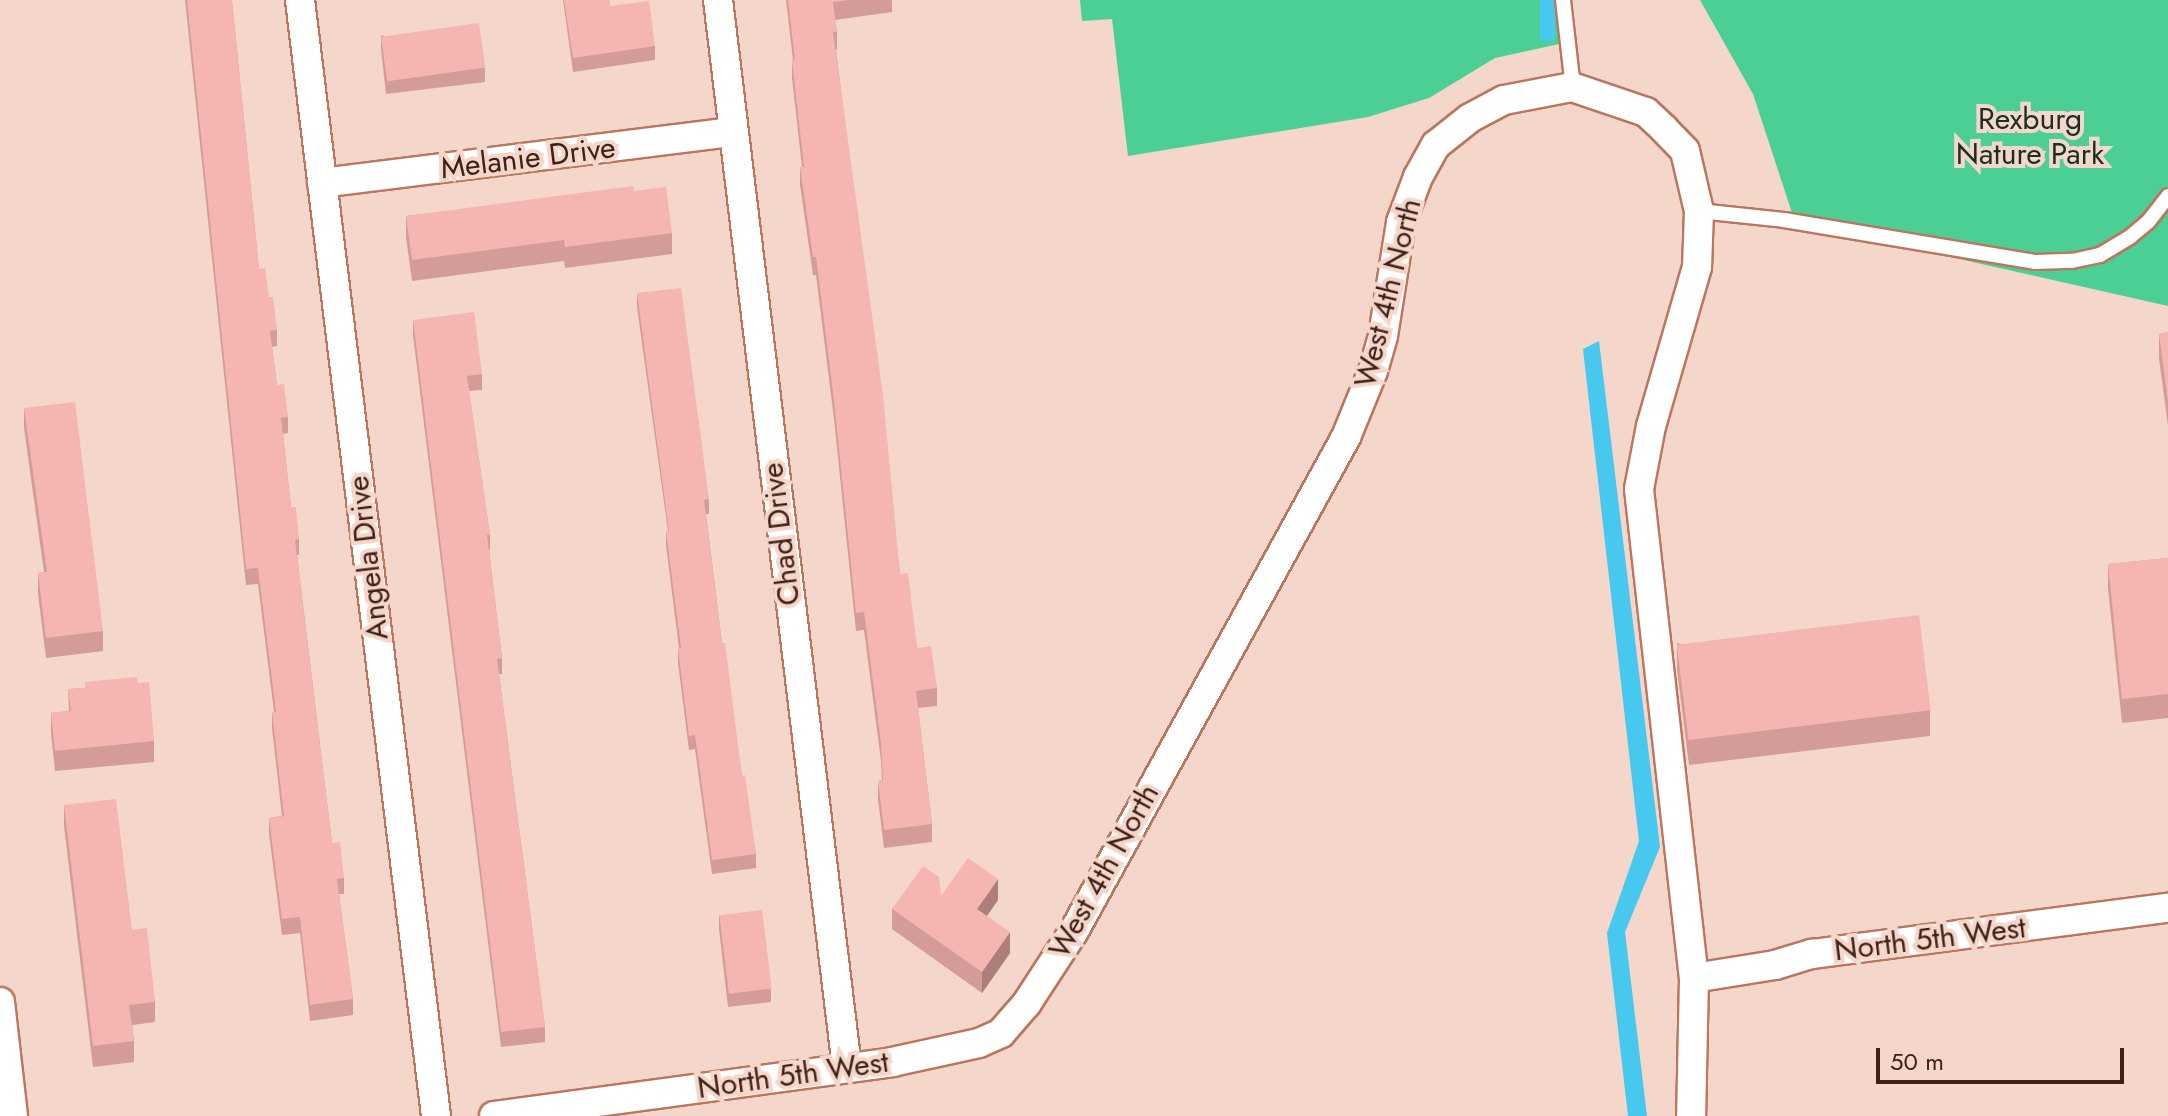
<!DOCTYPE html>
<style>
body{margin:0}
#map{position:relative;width:2168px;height:1116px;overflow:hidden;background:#f5d6ca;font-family:Jost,sans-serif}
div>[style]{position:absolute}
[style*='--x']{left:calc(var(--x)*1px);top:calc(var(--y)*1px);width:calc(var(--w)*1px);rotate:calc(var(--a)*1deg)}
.green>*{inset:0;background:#4bcf95}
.water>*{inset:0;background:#47c8ee;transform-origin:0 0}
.roads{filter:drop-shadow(2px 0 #bb765d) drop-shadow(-2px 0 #bb765d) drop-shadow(0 2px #bb765d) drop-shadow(0 -2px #bb765d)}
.service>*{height:14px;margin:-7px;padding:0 7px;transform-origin:7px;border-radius:7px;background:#fff}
.minor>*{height:28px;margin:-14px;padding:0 14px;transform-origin:14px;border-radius:14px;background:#fff}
.wall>*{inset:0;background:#d39c99}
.shaded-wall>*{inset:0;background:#ac7f7d}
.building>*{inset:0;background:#f5b5b2;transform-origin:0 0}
span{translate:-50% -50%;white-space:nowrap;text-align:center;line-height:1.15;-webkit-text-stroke:8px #f5d6ca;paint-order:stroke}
.park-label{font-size:30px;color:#182f23}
.street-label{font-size:30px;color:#3d2116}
.scale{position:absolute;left:1876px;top:1048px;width:248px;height:36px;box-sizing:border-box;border:4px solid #3d2116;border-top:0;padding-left:10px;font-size:24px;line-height:28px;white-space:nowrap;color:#3d2116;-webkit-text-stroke:6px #f5d6ca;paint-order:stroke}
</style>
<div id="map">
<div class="green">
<i style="clip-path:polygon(1080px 0,1563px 0,1568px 42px,1495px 58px,1429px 98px,1368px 117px,1128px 156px,1112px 19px,1082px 21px)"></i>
<i style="clip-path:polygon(1700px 0,2168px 0,2168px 306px,1795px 222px,1753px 94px)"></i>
</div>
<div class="water">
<i style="left:1540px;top:0;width:15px;height:41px"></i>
<i style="clip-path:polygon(1599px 341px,1660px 847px,1625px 932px,1647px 1116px,1628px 1116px,1607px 933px,1639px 841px,1583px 349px)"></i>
</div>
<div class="roads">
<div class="service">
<i style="--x:1563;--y:0;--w:89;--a:83.5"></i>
<i style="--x:1699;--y:211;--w:85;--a:6"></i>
<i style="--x:1784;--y:220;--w:254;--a:9.5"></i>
<i style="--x:2035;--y:262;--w:37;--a:-2"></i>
<i style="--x:2072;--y:261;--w:29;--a:-12"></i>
<i style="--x:2100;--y:255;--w:35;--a:-31"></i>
<i style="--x:2130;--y:237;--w:23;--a:-40"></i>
<i style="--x:2148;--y:222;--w:33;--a:-52"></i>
</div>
<div class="minor">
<i style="--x:300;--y:0;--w:1124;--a:83.05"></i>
<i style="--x:718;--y:0;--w:1075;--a:83.11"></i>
<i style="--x:322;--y:183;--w:414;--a:-7.1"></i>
<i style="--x:1694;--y:978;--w:82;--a:-9.1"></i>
<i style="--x:1775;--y:965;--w:39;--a:-17"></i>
<i style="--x:1812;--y:954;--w:359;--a:-7.4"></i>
<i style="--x:0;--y:1002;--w:115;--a:83.5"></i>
<i style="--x:494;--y:1116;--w:402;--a:-7.7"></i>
<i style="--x:892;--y:1062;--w:89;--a:-12.3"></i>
<i style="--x:979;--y:1043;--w:24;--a:-24"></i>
<i style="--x:1001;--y:1033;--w:40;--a:-49"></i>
<i style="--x:1027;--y:1003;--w:86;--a:-56.9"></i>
<i style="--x:1074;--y:931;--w:564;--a:-61.16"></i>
<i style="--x:1346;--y:437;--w:71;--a:-67.8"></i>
<i style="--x:1373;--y:371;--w:36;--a:-74"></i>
<i style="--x:1383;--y:336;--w:115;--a:-81"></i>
<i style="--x:1401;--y:222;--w:48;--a:-69.3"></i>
<i style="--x:1418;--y:177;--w:37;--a:-61"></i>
<i style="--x:1436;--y:145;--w:43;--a:-38.5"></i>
<i style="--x:1470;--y:118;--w:38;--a:-28"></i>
<i style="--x:1504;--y:100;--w:69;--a:-10.8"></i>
<i style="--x:1572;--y:87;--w:78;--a:18.7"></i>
<i style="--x:1646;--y:112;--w:25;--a:43"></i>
<i style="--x:1664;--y:129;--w:30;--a:46"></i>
<i style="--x:1685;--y:151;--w:62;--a:76.9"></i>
<i style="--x:1699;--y:211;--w:56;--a:92"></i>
<i style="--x:1697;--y:267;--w:166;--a:106.1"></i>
<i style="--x:1651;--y:426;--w:64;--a:100.8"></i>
<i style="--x:1639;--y:489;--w:492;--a:83.6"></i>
<i style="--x:1694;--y:978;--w:138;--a:91.2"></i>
</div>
</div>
<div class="wall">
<i style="clip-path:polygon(185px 0,232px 0,259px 269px,269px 297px,277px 330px,277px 346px,272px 347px,277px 385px,288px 417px,288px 433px,283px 434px,291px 507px,299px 539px,299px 555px,297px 555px,332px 843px,344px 878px,344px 894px,339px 894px,353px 999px,353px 1015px,310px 1021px,300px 933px,282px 935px,269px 834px,269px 818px,282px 816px,272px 728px,272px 712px,274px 712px,258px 584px,246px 585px)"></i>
<i style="clip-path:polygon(563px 0,609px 0,610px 6px,655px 46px,655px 60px,573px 72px)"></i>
<i style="clip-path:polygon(786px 0,892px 0,892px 12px,835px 20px,837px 32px,837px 49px,836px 50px,900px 574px,917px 648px,937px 688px,937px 706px,918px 708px,932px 824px,932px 842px,884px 848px,878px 799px,878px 781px,882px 780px,881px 761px,864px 630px,856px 631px,834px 419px,816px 275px,813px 275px,800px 185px,800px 167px,802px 167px,792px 78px,792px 61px,793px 60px)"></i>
<i style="clip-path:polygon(381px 35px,485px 68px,485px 82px,386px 94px,381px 49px)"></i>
<i style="clip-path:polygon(634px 191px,672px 233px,672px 254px,565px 268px,564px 261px,412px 281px,406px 237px,406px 216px)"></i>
<i style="clip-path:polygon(637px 293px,709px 499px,709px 514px,706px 514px,722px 643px,742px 776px,756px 854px,756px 868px,712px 874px,695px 749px,689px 750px,678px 663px,678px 649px,679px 648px,666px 545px,666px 531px,668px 531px,637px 307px)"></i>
<i style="clip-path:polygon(413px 320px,482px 374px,482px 390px,469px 391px,490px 535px,490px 550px,489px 550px,502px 658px,502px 674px,499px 674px,545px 1027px,545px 1042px,501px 1047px,413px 335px)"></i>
<i style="clip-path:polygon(2168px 332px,2168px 426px,2159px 358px,2159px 334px)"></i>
<i style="clip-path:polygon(24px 408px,103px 631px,103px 651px,46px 658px,38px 594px,38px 573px,44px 572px,24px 428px)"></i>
<i style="clip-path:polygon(2168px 558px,2168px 718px,2122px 723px,2108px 588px,2108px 564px)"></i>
<i style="clip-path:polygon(1677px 643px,1930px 710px,1930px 736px,1689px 765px,1677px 669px)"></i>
<i style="clip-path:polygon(85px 682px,138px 683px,154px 741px,154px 762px,55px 771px,51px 733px,51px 713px,69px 711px,68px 689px,85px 688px)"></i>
<i style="clip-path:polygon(64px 805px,132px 930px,155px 1002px,155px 1022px,132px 1025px,134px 1041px,134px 1062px,93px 1067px,64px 826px)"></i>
<i style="clip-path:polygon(941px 896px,998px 900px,987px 916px,1010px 953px,982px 993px,892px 929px,892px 909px)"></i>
<i style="clip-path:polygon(719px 915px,771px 988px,771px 1002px,728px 1007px,719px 929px)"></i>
</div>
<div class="shaded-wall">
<i style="clip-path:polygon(998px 879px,998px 900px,977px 930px,977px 909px)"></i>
<i style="clip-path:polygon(1010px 932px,1010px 953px,982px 993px,982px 972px)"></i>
</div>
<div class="building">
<i style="clip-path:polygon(187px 0,232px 0,259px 269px,265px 268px,269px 297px,273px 297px,277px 330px,270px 331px,277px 385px,284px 384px,288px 417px,281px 418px,291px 507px,296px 507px,299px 539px,295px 540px,332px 843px,340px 842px,344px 878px,337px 879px,353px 999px,310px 1005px,300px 917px,282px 919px,269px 818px,284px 816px,272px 712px,276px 712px,258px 568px,246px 569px)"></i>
<i style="clip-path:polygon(564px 0,609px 0,610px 6px,649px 1px,655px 46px,573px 58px)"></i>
<i style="clip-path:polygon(788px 0,849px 0,833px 2px,837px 32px,833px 32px,883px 395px,900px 574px,908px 573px,917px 648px,931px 646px,937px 688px,916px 691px,932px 824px,884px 830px,878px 781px,883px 780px,881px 743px,864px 612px,856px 613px,834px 401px,816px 257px,813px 257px,800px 167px,804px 167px,792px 61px,795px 60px)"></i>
<i style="left:479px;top:23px;width:45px;height:99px;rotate:82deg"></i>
<i style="clip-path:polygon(633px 186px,634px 191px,666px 187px,672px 233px,565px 247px,564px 240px,412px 260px,406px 216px)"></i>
<i style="clip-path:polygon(681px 288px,709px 499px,704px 500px,722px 643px,725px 643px,742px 776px,745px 775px,756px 854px,712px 860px,695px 735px,689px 736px,678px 649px,681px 648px,666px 531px,669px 531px,637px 293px)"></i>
<i style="clip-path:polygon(474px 312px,482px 374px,467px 376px,490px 535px,487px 535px,502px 658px,497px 659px,545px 1027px,501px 1032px,413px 320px)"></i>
<i style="clip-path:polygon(2168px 332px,2168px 402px,2159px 334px)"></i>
<i style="clip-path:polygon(75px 402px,103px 631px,46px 638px,38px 573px,47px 572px,24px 408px)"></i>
<i style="clip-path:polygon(2168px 558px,2168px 694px,2122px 699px,2108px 564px)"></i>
<i style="left:1919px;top:615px;width:96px;height:244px;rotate:83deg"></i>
<i style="clip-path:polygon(137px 677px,138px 683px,149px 682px,154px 741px,55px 751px,51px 713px,71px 711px,68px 689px,85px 688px,85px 682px)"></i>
<i style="clip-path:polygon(116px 799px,132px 930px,147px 928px,155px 1002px,129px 1005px,134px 1041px,93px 1046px,64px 805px)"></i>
<i style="clip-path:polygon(968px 858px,998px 879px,977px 909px,1010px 932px,982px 972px,892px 909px,923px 866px,939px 877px,941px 896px)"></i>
<i style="left:762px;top:910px;width:79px;height:43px;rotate:83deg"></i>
</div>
<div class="park-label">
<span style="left:2030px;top:136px">Rexburg<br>Nature Park</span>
</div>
<div class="street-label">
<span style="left:528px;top:158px;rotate:-7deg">Melanie Drive</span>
<span style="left:1388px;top:293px;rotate:-76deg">West 4th North</span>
<span style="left:781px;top:534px;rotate:-97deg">Chad Drive</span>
<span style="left:368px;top:558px;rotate:-97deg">Angela Drive</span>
<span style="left:1104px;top:871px;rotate:-61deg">West 4th North</span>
<span style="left:1930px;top:939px;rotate:-7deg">North 5th West</span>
<span style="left:793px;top:1075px;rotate:-8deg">North 5th West</span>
</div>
<div class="scale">50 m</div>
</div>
